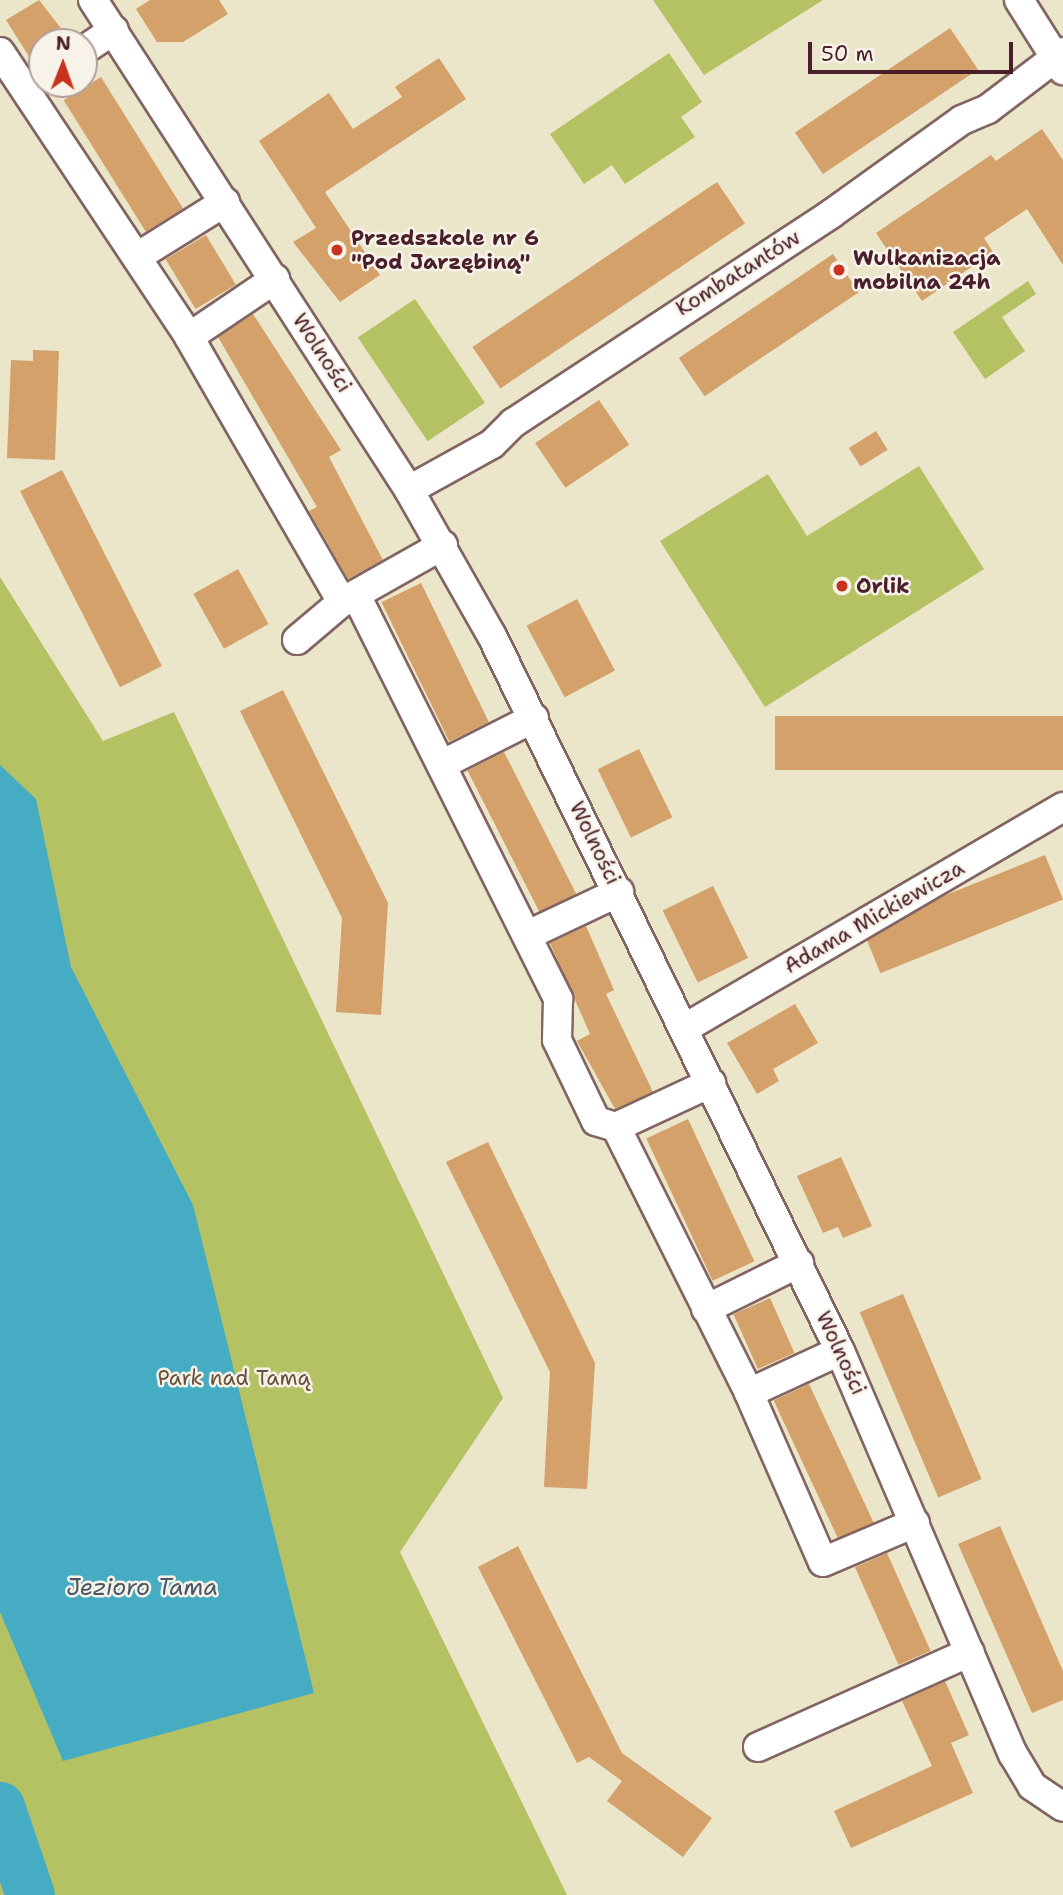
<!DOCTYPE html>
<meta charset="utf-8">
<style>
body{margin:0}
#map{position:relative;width:1063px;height:1895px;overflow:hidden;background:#ebe5c9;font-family:"Shantell Sans",sans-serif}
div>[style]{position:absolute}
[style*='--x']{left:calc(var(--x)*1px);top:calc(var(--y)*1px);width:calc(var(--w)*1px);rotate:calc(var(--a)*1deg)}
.green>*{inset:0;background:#b5c264;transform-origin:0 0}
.water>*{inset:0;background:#45acc4}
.river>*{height:49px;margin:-24.5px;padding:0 24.5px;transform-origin:24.5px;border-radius:24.5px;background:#45acc4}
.building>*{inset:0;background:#d3a169;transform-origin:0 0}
.roads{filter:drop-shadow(2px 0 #826462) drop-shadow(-2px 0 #826462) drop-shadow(0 2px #826462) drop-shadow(0 -2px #826462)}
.minor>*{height:28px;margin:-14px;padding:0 14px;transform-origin:14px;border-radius:14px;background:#fff}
.dots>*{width:19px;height:19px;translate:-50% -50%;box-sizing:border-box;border:4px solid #f7f3e8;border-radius:50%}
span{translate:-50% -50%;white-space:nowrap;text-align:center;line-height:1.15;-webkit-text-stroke:5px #f7f3e8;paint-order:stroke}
.poi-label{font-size:21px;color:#4a1f2b;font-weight:700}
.left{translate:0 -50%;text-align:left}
.street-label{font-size:21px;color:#4a1f2b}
.park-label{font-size:21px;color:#6a503c}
.water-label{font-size:23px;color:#485768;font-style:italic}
.north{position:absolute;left:28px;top:28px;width:70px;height:70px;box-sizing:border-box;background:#f7f3e8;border:2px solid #b29e9c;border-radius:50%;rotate:1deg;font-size:19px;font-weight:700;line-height:28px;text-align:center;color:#4a1f2b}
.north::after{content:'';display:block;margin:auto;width:24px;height:32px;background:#c8321e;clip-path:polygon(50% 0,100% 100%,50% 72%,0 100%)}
.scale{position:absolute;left:808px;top:42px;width:205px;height:32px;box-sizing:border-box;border:4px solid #4a1f2b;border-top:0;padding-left:9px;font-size:21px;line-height:24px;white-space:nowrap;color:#4a1f2b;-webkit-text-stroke:5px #f7f3e8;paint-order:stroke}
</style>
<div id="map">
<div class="green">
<i style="clip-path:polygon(653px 0,823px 0,704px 75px)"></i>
<i style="clip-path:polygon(669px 53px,702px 102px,681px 117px,695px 137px,625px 184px,612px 165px,584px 184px,550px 134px)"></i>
<i style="clip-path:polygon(1028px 281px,1036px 294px,1002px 317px,1025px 351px,985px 379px,953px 332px)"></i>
<i style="left:415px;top:299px;width:125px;height:69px;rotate:56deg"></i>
<i style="clip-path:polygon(919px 466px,984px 569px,765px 707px,660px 541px,768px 474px,807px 536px)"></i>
<i style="clip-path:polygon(0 577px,103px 741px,174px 712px,503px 1398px,400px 1552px,567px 1895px,0 1895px)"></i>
</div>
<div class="water">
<i style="clip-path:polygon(0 765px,36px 799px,71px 967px,193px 1205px,314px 1693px,63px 1761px,0 1612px)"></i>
</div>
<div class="river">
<i style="--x:0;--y:1806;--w:94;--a:71.4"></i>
</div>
<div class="building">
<i style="clip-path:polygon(39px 0,71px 41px,42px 42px,42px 77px,6px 20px)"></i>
<i style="clip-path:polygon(150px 0,219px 0,228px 14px,183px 42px,157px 42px,136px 9px)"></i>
<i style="left:950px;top:28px;width:50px;height:187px;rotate:56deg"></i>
<i style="clip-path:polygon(439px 58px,466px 99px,325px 192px,380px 275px,340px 302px,293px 242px,316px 228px,259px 141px,329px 93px,353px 129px,402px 97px,395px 87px)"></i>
<i style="left:101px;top:77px;width:155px;height:44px;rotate:58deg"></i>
<i style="clip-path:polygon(1042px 129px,1063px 160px,1063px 265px,1027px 209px,984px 238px,993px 252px,922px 301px,876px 233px,991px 155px,996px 161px)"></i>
<i style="left:717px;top:182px;width:50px;height:295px;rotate:56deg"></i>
<i style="left:206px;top:235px;width:58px;height:47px;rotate:59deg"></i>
<i style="left:833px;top:254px;width:46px;height:186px;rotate:56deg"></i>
<i style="clip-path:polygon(253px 314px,341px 450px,329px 457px,383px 560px,348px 579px,309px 511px,317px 507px,218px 337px)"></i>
<i style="clip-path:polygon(33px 350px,59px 351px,55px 460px,7px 458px,11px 360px,33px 361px)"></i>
<i style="left:599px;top:400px;width:54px;height:77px;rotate:56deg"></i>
<i style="left:876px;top:431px;width:22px;height:32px;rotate:58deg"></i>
<i style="left:62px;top:470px;width:220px;height:47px;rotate:63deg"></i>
<i style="left:238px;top:569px;width:63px;height:51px;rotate:61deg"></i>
<i style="left:421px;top:583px;width:155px;height:44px;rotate:64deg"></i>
<i style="left:577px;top:599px;width:81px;height:57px;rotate:62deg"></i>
<i style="clip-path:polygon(283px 690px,388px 903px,381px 1015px,336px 1012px,342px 918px,240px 711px)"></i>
<i style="left:1063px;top:716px;width:54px;height:288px;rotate:90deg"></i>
<i style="left:907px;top:733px;width:22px;height:36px;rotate:63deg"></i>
<i style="left:639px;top:749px;width:76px;height:46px;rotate:64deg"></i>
<i style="left:504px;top:752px;width:159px;height:41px;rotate:63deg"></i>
<i style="left:1045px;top:855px;width:48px;height:197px;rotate:68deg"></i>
<i style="left:713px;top:886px;width:80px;height:56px;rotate:64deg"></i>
<i style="clip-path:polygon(586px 926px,614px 990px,606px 994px,653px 1092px,615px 1109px,577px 1041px,590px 1034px,550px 943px)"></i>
<i style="clip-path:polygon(795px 1004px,818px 1043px,773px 1069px,779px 1081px,757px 1094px,727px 1043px)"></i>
<i style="left:688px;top:1119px;width:157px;height:46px;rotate:65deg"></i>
<i style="clip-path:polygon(488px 1142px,595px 1363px,587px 1489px,544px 1487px,550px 1372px,446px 1162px)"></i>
<i style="clip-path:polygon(841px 1157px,872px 1226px,843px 1238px,838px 1227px,823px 1233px,797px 1176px)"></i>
<i style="left:903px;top:1294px;width:201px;height:47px;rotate:67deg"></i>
<i style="left:770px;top:1298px;width:60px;height:40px;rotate:66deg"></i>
<i style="left:809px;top:1384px;width:153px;height:39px;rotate:65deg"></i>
<i style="clip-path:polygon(1000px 1526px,1063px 1671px,1063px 1700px,1032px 1713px,958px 1544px)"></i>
<i style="clip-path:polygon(518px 1546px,622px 1753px,712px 1818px,683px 1857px,607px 1801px,622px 1781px,589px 1757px,577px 1763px,478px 1567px)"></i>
<i style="left:887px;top:1553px;width:107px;height:35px;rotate:66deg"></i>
<i style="clip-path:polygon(945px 1681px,969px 1735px,951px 1743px,973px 1793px,851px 1848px,834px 1811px,932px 1766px,902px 1701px)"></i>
</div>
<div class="roads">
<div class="minor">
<i style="--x:93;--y:0;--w:583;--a:57.18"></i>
<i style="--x:409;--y:490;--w:168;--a:60.4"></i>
<i style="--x:492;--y:636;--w:795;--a:64.05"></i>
<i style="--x:840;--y:1351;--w:439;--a:66.8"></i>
<i style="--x:1013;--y:1754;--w:37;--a:59"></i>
<i style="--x:1032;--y:1786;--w:37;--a:34"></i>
<i style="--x:1019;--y:0;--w:83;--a:57.8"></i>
<i style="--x:84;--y:50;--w:36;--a:-34"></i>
<i style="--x:0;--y:52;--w:342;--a:56.4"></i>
<i style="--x:189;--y:337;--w:306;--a:60"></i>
<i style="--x:137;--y:257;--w:104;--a:-32"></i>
<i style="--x:189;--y:337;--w:104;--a:-34"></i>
<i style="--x:409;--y:490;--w:95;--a:-29"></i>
<i style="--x:492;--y:444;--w:30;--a:-45"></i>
<i style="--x:513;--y:423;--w:381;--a:-33.3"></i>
<i style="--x:831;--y:214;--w:161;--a:-35.7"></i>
<i style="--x:962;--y:120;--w:28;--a:-23"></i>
<i style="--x:988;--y:109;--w:94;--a:-37.2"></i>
<i style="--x:356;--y:595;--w:452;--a:63.4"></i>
<i style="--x:558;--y:999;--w:41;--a:91.4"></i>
<i style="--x:557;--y:1040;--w:90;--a:64.3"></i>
<i style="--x:596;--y:1121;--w:21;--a:17"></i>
<i style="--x:616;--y:1127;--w:297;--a:63.4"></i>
<i style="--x:749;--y:1393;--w:184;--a:66.4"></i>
<i style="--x:823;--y:1562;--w:100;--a:-23"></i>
<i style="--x:297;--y:640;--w:59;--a:-40.2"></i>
<i style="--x:342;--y:602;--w:116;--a:-29.4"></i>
<i style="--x:443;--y:764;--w:102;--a:-26.8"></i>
<i style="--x:528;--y:935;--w:101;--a:-25.3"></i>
<i style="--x:685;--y:1028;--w:438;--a:-30.3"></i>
<i style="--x:616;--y:1127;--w:105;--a:-24.9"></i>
<i style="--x:706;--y:1309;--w:104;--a:-26.3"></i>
<i style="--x:749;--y:1393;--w:100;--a:-24.8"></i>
<i style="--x:758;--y:1747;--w:232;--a:-24.1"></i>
</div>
</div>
<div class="dots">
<i style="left:337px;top:250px;background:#c8321e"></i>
<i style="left:839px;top:270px;background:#c8321e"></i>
<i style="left:842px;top:586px;background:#c8321e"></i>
</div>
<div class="poi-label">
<span class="left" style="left:351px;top:250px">Przedszkole nr 6<br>"Pod Jarzębiną"</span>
<span class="left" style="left:853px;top:270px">Wulkanizacja<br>mobilna 24h</span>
<span class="left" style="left:856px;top:586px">Orlik</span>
</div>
<div class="street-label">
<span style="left:738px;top:273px;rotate:-32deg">Kombatantów</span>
<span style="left:322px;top:353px;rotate:57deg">Wolności</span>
<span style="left:595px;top:843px;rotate:64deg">Wolności</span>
<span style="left:874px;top:917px;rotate:-30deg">Adama Mickiewicza</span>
<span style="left:841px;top:1353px;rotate:65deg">Wolności</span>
</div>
<div class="park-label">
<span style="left:234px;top:1378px">Park nad Tamą</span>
</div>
<div class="water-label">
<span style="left:142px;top:1587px">Jezioro Tama</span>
</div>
<div class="north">N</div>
<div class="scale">50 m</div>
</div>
